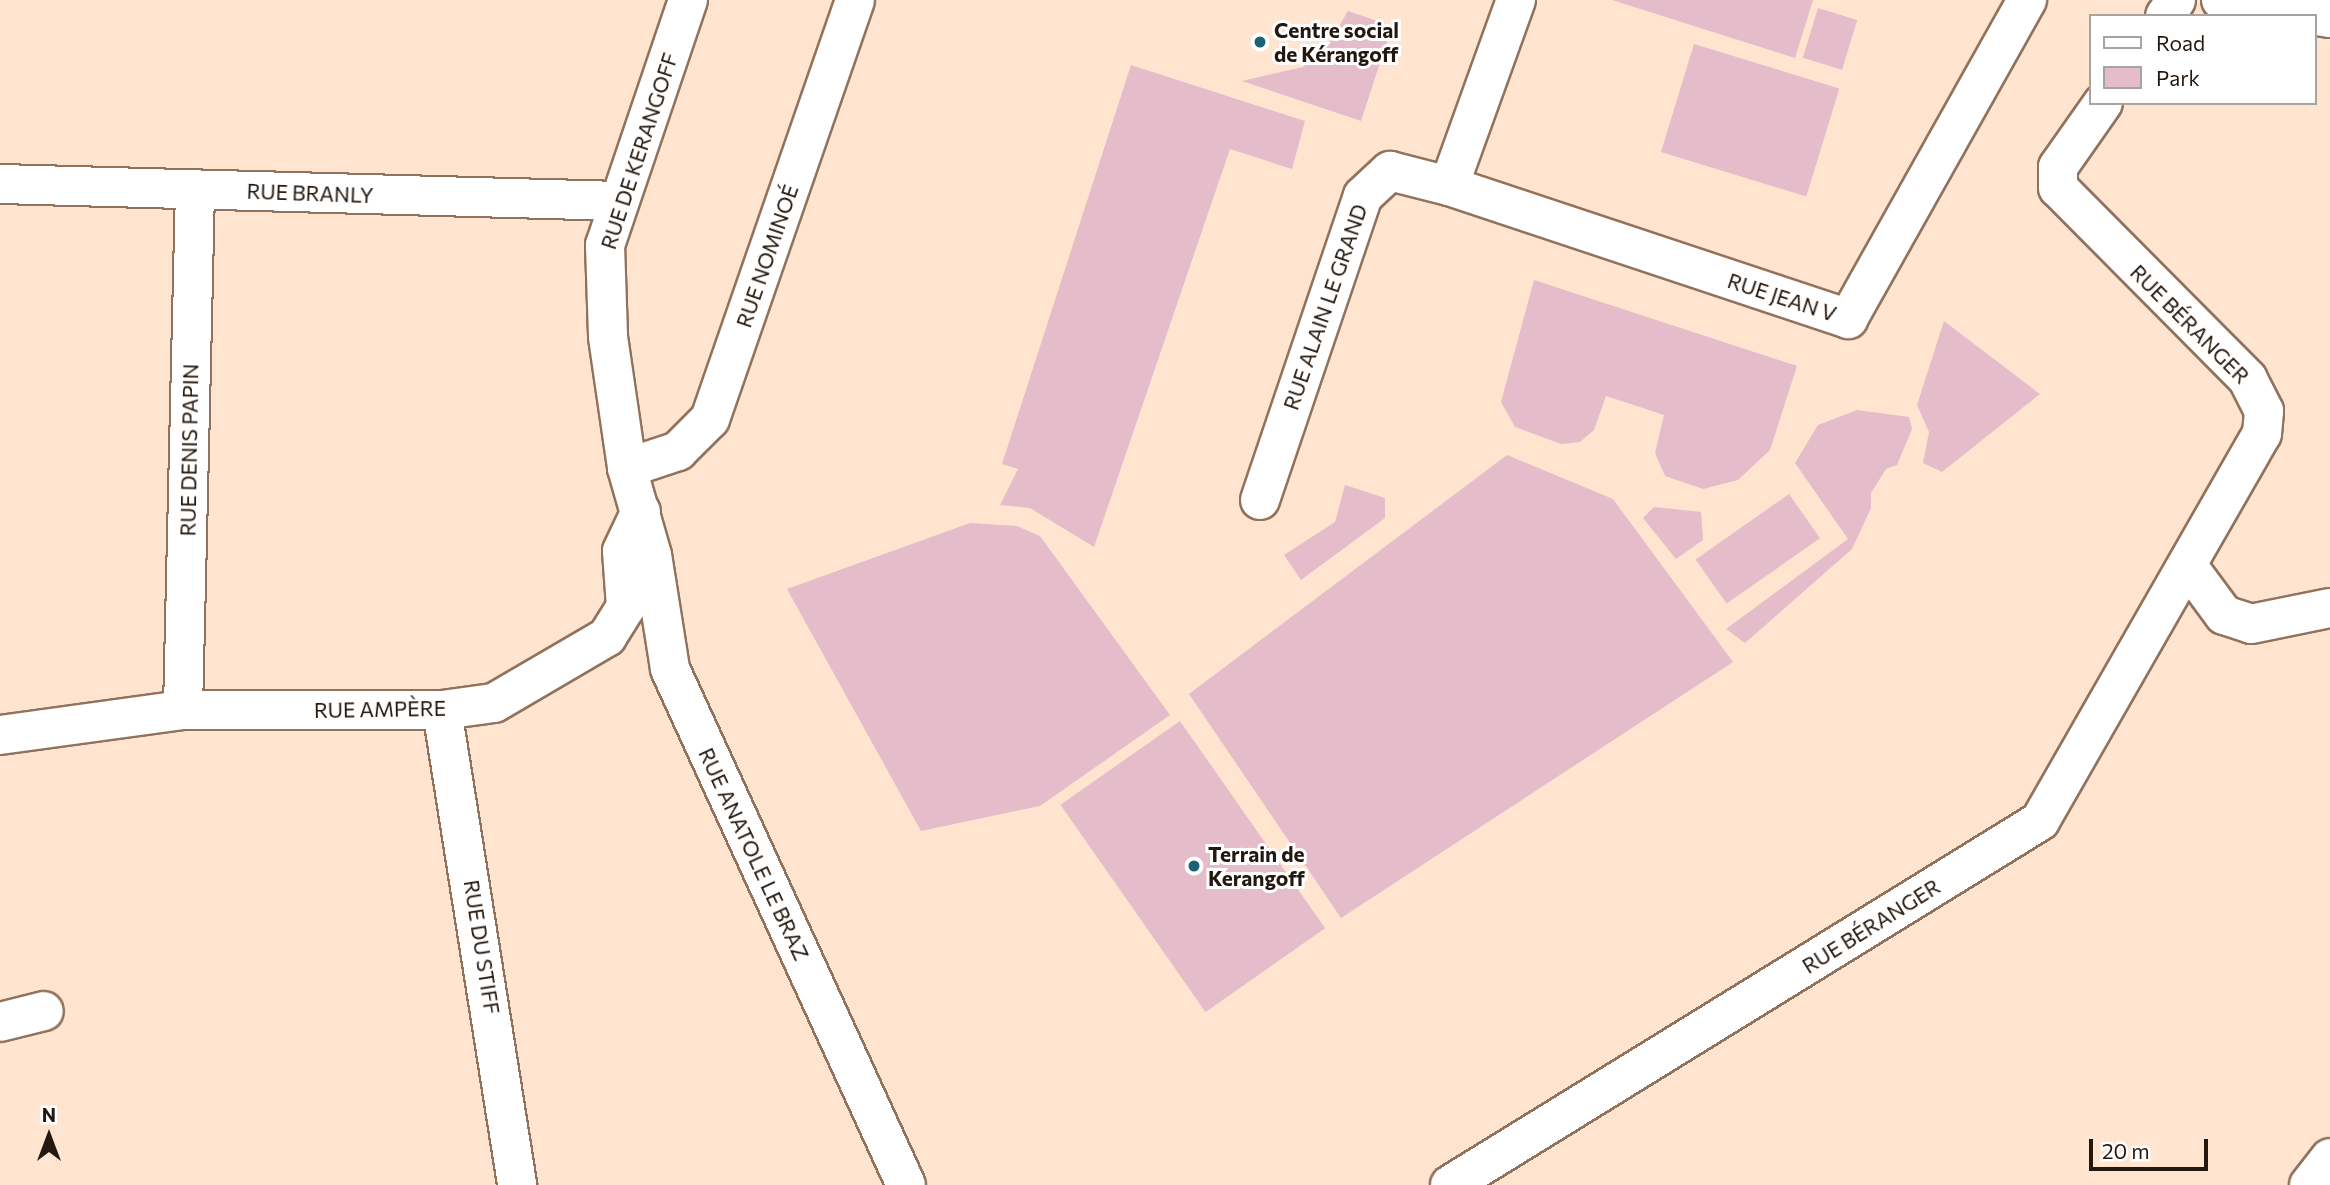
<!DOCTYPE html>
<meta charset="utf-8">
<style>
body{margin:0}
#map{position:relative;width:2330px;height:1185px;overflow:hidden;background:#ffe4d0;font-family:Commissioner,sans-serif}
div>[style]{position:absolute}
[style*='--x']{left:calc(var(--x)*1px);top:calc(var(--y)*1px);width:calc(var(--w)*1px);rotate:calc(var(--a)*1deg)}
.green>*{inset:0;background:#e4bcca;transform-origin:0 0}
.roads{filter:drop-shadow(2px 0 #91735d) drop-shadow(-2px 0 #91735d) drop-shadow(0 2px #91735d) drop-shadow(0 -2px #91735d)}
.street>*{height:38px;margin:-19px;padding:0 19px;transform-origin:19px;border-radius:19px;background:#fff}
.secondary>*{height:38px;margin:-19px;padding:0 19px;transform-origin:19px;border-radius:19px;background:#fff}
.dots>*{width:19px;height:19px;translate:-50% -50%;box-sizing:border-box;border:4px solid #fff;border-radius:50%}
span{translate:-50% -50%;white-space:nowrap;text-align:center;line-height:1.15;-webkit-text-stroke:6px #fff;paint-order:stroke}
.poi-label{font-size:21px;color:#23180f;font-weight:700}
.left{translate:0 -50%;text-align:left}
.street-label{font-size:21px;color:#23180f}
.legend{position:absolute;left:2089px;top:14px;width:228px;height:91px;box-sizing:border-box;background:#fff;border:2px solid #a7a39f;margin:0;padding:9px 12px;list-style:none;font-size:21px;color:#23180f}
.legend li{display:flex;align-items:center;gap:14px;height:35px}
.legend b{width:35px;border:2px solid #a7a39f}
.north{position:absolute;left:14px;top:1101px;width:70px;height:70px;-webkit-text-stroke:5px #fff;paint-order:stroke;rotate:0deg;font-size:19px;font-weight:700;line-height:28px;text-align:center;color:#23180f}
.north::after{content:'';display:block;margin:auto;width:24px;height:32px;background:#23180f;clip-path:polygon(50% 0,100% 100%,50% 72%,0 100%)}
.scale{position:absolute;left:2089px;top:1139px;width:119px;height:32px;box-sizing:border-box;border:4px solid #23180f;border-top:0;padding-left:9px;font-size:21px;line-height:24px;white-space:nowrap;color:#23180f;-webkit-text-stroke:5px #fff;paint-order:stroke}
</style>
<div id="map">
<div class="green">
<i style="clip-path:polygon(1612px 0,1813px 0,1795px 58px)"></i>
<i style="left:1818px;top:8px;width:41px;height:52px;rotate:17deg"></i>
<i style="clip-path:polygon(1348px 11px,1392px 26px,1361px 121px,1242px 81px,1303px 67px,1326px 48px)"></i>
<i style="left:1694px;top:44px;width:152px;height:113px;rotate:17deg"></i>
<i style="clip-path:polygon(1131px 65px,1305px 121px,1292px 169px,1230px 149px,1094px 547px,1030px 508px,1000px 505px,1018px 469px,1002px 464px)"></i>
<i style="clip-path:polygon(1534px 280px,1797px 366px,1770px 450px,1738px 480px,1703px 489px,1665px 476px,1655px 453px,1664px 415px,1606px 396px,1594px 430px,1580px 442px,1561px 444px,1515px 427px,1501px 402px)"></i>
<i style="clip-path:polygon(1944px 321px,2040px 394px,1942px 472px,1923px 463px,1929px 432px,1917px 405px)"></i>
<i style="clip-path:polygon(1857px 410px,1909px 417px,1912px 429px,1897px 465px,1886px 469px,1871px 493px,1871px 508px,1852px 549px,1745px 643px,1726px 629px,1848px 539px,1795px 463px,1818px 425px)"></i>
<i style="clip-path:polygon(1507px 455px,1613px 499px,1733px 662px,1341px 918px,1189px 694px)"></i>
<i style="clip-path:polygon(1345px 485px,1385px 498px,1385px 518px,1301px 580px,1284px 555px,1335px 522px)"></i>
<i style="left:1789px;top:494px;width:54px;height:114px;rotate:55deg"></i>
<i style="clip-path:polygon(1654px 507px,1701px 512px,1703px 540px,1676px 559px,1643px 518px)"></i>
<i style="clip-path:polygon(970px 523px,1017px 526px,1040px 536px,1170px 715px,1040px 806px,921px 831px,787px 589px)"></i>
<i style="left:1180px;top:721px;width:253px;height:146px;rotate:55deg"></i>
</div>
<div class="roads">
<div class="street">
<i style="--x:688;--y:0;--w:259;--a:108.7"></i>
<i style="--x:605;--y:245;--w:92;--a:88.1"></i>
<i style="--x:608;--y:337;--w:132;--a:81.7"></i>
<i style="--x:627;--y:468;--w:91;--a:74"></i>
<i style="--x:652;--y:555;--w:115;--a:81"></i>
<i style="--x:670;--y:669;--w:567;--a:65.42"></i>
<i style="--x:2221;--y:0;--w:110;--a:9.4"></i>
<i style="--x:2165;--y:16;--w:19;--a:-55"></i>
<i style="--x:0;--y:184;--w:619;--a:1.57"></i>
<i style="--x:1449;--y:186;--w:421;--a:18.4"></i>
<i style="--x:1848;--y:319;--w:366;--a:-60.7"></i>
<i style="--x:627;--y:468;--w:54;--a:-18.4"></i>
<i style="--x:678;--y:451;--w:45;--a:-45"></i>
<i style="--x:710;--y:419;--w:443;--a:-70.9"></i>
<i style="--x:1260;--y:500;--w:321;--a:-71.3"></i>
<i style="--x:1363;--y:196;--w:37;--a:-43"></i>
<i style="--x:1390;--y:171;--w:61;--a:14.3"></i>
<i style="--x:1449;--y:186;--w:198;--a:-70.2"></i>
<i style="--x:2187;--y:565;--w:62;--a:53.5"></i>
<i style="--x:2224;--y:615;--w:28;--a:18"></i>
<i style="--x:2251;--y:624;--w:81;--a:-11.4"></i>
<i style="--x:183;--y:710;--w:521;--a:-88.68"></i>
<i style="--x:442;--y:710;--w:481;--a:81"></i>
<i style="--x:0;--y:735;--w:185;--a:-7.8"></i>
<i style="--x:183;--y:710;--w:259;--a:0"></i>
<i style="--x:442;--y:710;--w:52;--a:-7.7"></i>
<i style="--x:494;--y:703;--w:131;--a:-30.3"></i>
<i style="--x:607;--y:637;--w:36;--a:-58"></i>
<i style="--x:626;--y:607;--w:56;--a:-94.1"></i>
<i style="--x:622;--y:551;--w:44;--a:-64.6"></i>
<i style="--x:0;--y:1022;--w:45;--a:-14"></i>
<i style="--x:1450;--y:1185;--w:693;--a:-31.67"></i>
<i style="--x:2040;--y:821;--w:446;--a:-60.2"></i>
<i style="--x:2262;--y:434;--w:23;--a:-85"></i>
<i style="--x:2264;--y:411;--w:36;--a:-117"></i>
<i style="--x:2248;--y:379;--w:269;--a:-134.8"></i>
<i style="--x:2058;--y:188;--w:21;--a:-90"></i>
<i style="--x:2058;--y:167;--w:78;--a:-54.9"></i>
</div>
<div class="secondary">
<i style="--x:2309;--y:1185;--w:34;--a:-52"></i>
</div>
</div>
<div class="dots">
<i style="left:1260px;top:42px;background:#1b6372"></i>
<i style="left:1194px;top:866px;background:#1b6372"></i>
</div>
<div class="poi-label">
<span class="left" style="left:1274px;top:42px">Centre social<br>de Kérangoff</span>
<span class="left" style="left:1208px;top:866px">Terrain de<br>Kerangoff</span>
</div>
<div class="street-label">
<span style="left:639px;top:151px;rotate:-72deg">RUE DE KERANGOFF</span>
<span style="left:310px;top:193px;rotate:2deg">RUE BRANLY</span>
<span style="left:767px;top:256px;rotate:-71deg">RUE NOMINOÉ</span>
<span style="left:1782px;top:297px;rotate:18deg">RUE JEAN V</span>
<span style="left:1325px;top:307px;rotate:-71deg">RUE ALAIN LE GRAND</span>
<span style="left:2190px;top:324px;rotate:45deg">RUE BÉRANGER</span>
<span style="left:189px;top:450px;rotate:-89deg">RUE DENIS PAPIN</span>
<span style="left:380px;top:709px;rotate:-1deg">RUE AMPÈRE</span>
<span style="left:754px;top:854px;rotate:65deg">RUE ANATOLE LE BRAZ</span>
<span style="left:1871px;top:926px;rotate:-32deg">RUE BÉRANGER</span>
<span style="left:482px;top:947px;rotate:81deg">RUE DU STIFF</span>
</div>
<ul class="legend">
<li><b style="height:9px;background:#fff"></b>Road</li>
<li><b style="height:19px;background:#e4bcca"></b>Park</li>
</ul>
<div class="north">N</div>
<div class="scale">20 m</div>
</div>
